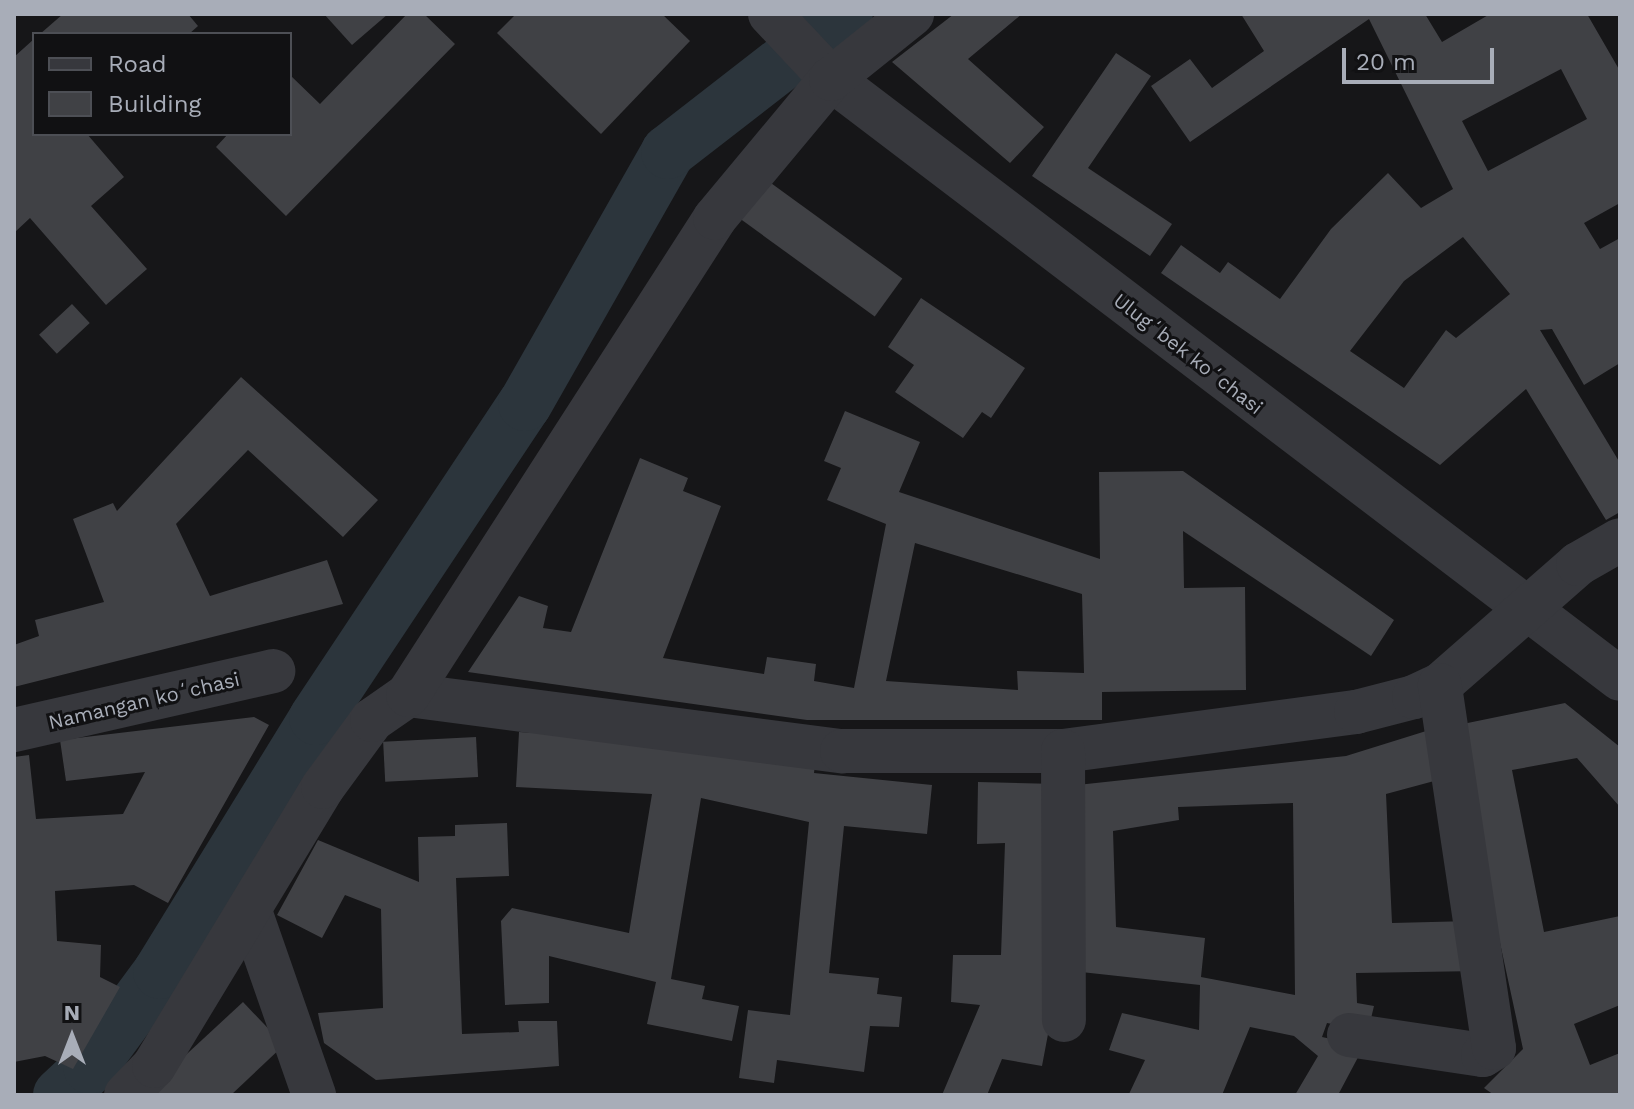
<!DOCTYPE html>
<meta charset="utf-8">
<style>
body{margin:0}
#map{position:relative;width:1634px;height:1109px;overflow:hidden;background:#161618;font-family:"Work Sans",sans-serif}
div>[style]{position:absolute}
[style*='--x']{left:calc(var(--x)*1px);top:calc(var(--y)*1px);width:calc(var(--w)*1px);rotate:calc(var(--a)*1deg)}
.canal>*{height:54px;margin:-27px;padding:0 27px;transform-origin:27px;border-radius:27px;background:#2c353c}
.building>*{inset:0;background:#404145;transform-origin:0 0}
.minor>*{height:44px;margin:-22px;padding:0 22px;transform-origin:22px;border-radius:22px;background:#37383d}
span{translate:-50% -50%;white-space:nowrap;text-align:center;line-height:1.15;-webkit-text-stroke:6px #111113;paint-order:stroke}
.street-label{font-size:20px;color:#a8adb8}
.frame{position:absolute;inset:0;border:16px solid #a8adb8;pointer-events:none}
.legend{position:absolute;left:32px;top:32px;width:260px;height:104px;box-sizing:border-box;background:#111113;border:2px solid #4d4f55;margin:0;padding:10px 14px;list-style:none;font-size:24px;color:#a8adb8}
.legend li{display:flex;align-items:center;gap:16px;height:40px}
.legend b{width:40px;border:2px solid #4d4f55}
.north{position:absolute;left:32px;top:997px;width:80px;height:80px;-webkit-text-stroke:6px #111113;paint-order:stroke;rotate:0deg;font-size:22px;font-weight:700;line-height:32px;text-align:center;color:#a8adb8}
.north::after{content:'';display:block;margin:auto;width:28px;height:36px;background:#a8adb8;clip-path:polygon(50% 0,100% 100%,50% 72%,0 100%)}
.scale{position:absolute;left:1342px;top:48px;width:152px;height:36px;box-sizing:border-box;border:4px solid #a8adb8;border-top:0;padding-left:10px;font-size:24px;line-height:28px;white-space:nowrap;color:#a8adb8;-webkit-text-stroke:6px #111113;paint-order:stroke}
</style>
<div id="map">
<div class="canal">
<i style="--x:60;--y:1095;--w:41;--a:-43"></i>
<i style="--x:90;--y:1067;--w:118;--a:-53.6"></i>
<i style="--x:160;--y:972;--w:298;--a:-58.4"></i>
<i style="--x:316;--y:718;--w:377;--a:-56.4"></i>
<i style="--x:525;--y:404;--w:290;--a:-60.4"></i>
<i style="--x:668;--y:152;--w:225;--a:-37.8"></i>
</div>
<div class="building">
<i style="clip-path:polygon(63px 14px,188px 14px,198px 26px,189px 34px,40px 34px)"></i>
<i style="clip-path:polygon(324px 14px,388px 14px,352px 45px)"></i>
<i style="clip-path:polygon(407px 14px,424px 14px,455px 44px,286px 216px,216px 147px,228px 134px,290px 134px,290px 75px,320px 104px)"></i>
<i style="clip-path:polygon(516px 14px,662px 14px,690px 41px,601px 134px,497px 33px)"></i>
<i style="clip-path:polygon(954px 14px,1022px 14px,968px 59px,1044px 127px,1010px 163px,892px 62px)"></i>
<i style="clip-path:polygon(evenodd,1241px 14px,1425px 14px,1442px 42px,1490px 14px,1587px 14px,1620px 71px,1620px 203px,1584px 223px,1600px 249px,1620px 238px,1620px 363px,1584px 385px,1552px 329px,1540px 330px,1620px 463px,1620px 512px,1606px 520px,1526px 389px,1440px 465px,1161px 273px,1181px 245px,1220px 273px,1228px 262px,1280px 299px,1331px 229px,1388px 173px,1421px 208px,1453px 189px,1369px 19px,1190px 142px,1151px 86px,1190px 59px,1212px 88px,1264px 51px,1241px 14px,1561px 69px,1587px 119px,1488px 171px,1462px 121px,1561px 69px,1241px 14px,1463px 237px,1510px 294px,1456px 338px,1446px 330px,1404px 388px,1350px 351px,1404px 281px,1463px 237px)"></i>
<i style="clip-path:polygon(34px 39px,34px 134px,87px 134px,124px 177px,91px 206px,147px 269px,106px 305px,30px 218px,14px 233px,14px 57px)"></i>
<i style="clip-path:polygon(1116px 53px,1151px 76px,1088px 168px,1172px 224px,1150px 256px,1032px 176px)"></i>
<i style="left:764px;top:178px;width:171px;height:47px;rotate:36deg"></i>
<i style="clip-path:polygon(921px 298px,1025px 368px,991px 418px,982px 412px,963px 438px,895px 392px,914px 365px,888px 347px)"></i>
<i style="left:72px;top:304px;width:26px;height:45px;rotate:47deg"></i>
<i style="clip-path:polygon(241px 377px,378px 500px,343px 537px,248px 450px,176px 524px,210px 596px,327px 560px,343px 604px,14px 687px,14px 645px,39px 636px,35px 620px,104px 602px,73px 519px,113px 503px,117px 511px)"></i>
<i style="clip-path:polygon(evenodd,845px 411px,920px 442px,899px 492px,1100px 559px,1099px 472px,1183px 471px,1394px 620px,1371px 656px,1183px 531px,1184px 588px,1245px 587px,1246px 690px,1102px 692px,1102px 720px,807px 720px,468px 672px,519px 596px,548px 606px,543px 628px,571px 632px,640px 458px,688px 478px,683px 491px,721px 506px,663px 658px,764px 674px,767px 657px,816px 664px,814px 681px,854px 688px,886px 524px,827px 500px,841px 468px,824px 461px,845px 411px,915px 543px,1082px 594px,1084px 673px,1017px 671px,1018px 690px,886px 681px,915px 543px)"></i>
<i style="clip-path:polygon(1565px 703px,1620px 747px,1620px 807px,1577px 758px,1512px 770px,1544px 932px,1620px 916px,1620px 1005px,1574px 1024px,1590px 1065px,1620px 1053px,1620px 1095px,1494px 1095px,1484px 1088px,1523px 1049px,1453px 726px)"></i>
<i style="clip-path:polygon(254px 717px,269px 725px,168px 903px,134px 885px,55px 891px,57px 941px,101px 945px,100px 977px,120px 987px,73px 1069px,45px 1056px,14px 1062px,14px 757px,29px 755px,36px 819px,123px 814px,145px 772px,66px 781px,60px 740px)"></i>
<i style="clip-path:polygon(evenodd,1439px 727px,1449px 777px,1386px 794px,1392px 923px,1471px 921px,1479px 971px,1356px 973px,1357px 1003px,1374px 1006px,1368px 1031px,1327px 1023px,1322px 1037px,1364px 1046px,1338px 1095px,1295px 1095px,1318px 1056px,1294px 1036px,1250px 1027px,1222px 1095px,1129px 1094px,1145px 1060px,1109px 1050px,1122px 1013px,1199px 1030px,1200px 985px,1072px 971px,1068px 786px,1346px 756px,1439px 727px,1293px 803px,1295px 995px,1201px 977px,1205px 938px,1116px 927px,1113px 831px,1179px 820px,1178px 807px,1293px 803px)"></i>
<i style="clip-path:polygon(519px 732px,705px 743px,815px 765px,814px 773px,932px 785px,927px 834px,844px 826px,829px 973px,879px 978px,877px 994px,902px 997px,899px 1027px,870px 1026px,864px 1072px,777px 1060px,774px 1083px,739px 1078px,748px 1010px,790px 1015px,809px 822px,701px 798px,671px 979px,705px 986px,702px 999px,739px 1006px,732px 1041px,647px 1024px,656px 982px,549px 956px,549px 1003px,505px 1005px,501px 921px,512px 908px,629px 933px,652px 794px,516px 787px)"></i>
<i style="left:476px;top:737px;width:40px;height:93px;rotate:87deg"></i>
<i style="clip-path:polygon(978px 782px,1057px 784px,1052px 1013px,1042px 1066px,1002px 1059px,987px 1095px,942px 1095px,980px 1005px,951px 1002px,953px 955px,1001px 955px,1005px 843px,977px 844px)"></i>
<i style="clip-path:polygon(507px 823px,509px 876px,456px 878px,462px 1034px,519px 1032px,518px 1021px,557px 1021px,559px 1066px,376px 1080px,324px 1043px,318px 1013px,383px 1008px,381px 909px,345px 895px,322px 938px,277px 915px,318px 840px,419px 882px,418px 837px,455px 836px,455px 825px)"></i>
<i style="clip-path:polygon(243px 1002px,284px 1045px,231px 1095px,154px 1095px,149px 1089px)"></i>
</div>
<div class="minor">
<i style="--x:770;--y:14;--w:89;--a:46.8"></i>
<i style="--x:831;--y:79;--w:991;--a:37.25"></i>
<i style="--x:408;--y:695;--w:438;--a:7.4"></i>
<i style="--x:842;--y:751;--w:221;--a:0"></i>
<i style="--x:1063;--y:751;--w:296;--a:-7.6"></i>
<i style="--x:1356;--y:712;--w:60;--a:-14.5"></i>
<i style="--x:1414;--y:697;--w:29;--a:-25"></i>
<i style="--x:1440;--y:685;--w:184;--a:-41.2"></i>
<i style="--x:1578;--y:564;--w:48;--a:-29.7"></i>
<i style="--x:14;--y:730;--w:266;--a:-12.8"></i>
<i style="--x:1063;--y:751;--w:269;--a:89.8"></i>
<i style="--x:251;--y:914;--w:192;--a:70.8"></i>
<i style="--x:1349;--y:1035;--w:135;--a:8.5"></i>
<i style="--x:1483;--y:1055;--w:13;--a:-32"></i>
<i style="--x:1494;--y:1048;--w:367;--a:-98.5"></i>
<i style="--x:126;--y:1095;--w:40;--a:-46"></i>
<i style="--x:154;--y:1066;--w:326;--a:-58.8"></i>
<i style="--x:323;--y:787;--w:83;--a:-53.8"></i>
<i style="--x:372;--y:720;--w:44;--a:-34.8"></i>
<i style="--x:408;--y:695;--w:567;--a:-57.23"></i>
<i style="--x:715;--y:218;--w:181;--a:-50.2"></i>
<i style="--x:831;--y:79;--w:104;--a:-38.7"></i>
</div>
<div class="street-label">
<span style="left:1188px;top:354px;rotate:38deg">Ulugʻbek koʻchasi</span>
<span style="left:144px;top:701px;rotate:-13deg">Namangan koʻchasi</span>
</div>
<div class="frame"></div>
<ul class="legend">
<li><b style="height:10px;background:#37383d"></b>Road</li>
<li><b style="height:22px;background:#404145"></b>Building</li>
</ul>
<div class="north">N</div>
<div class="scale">20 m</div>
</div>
